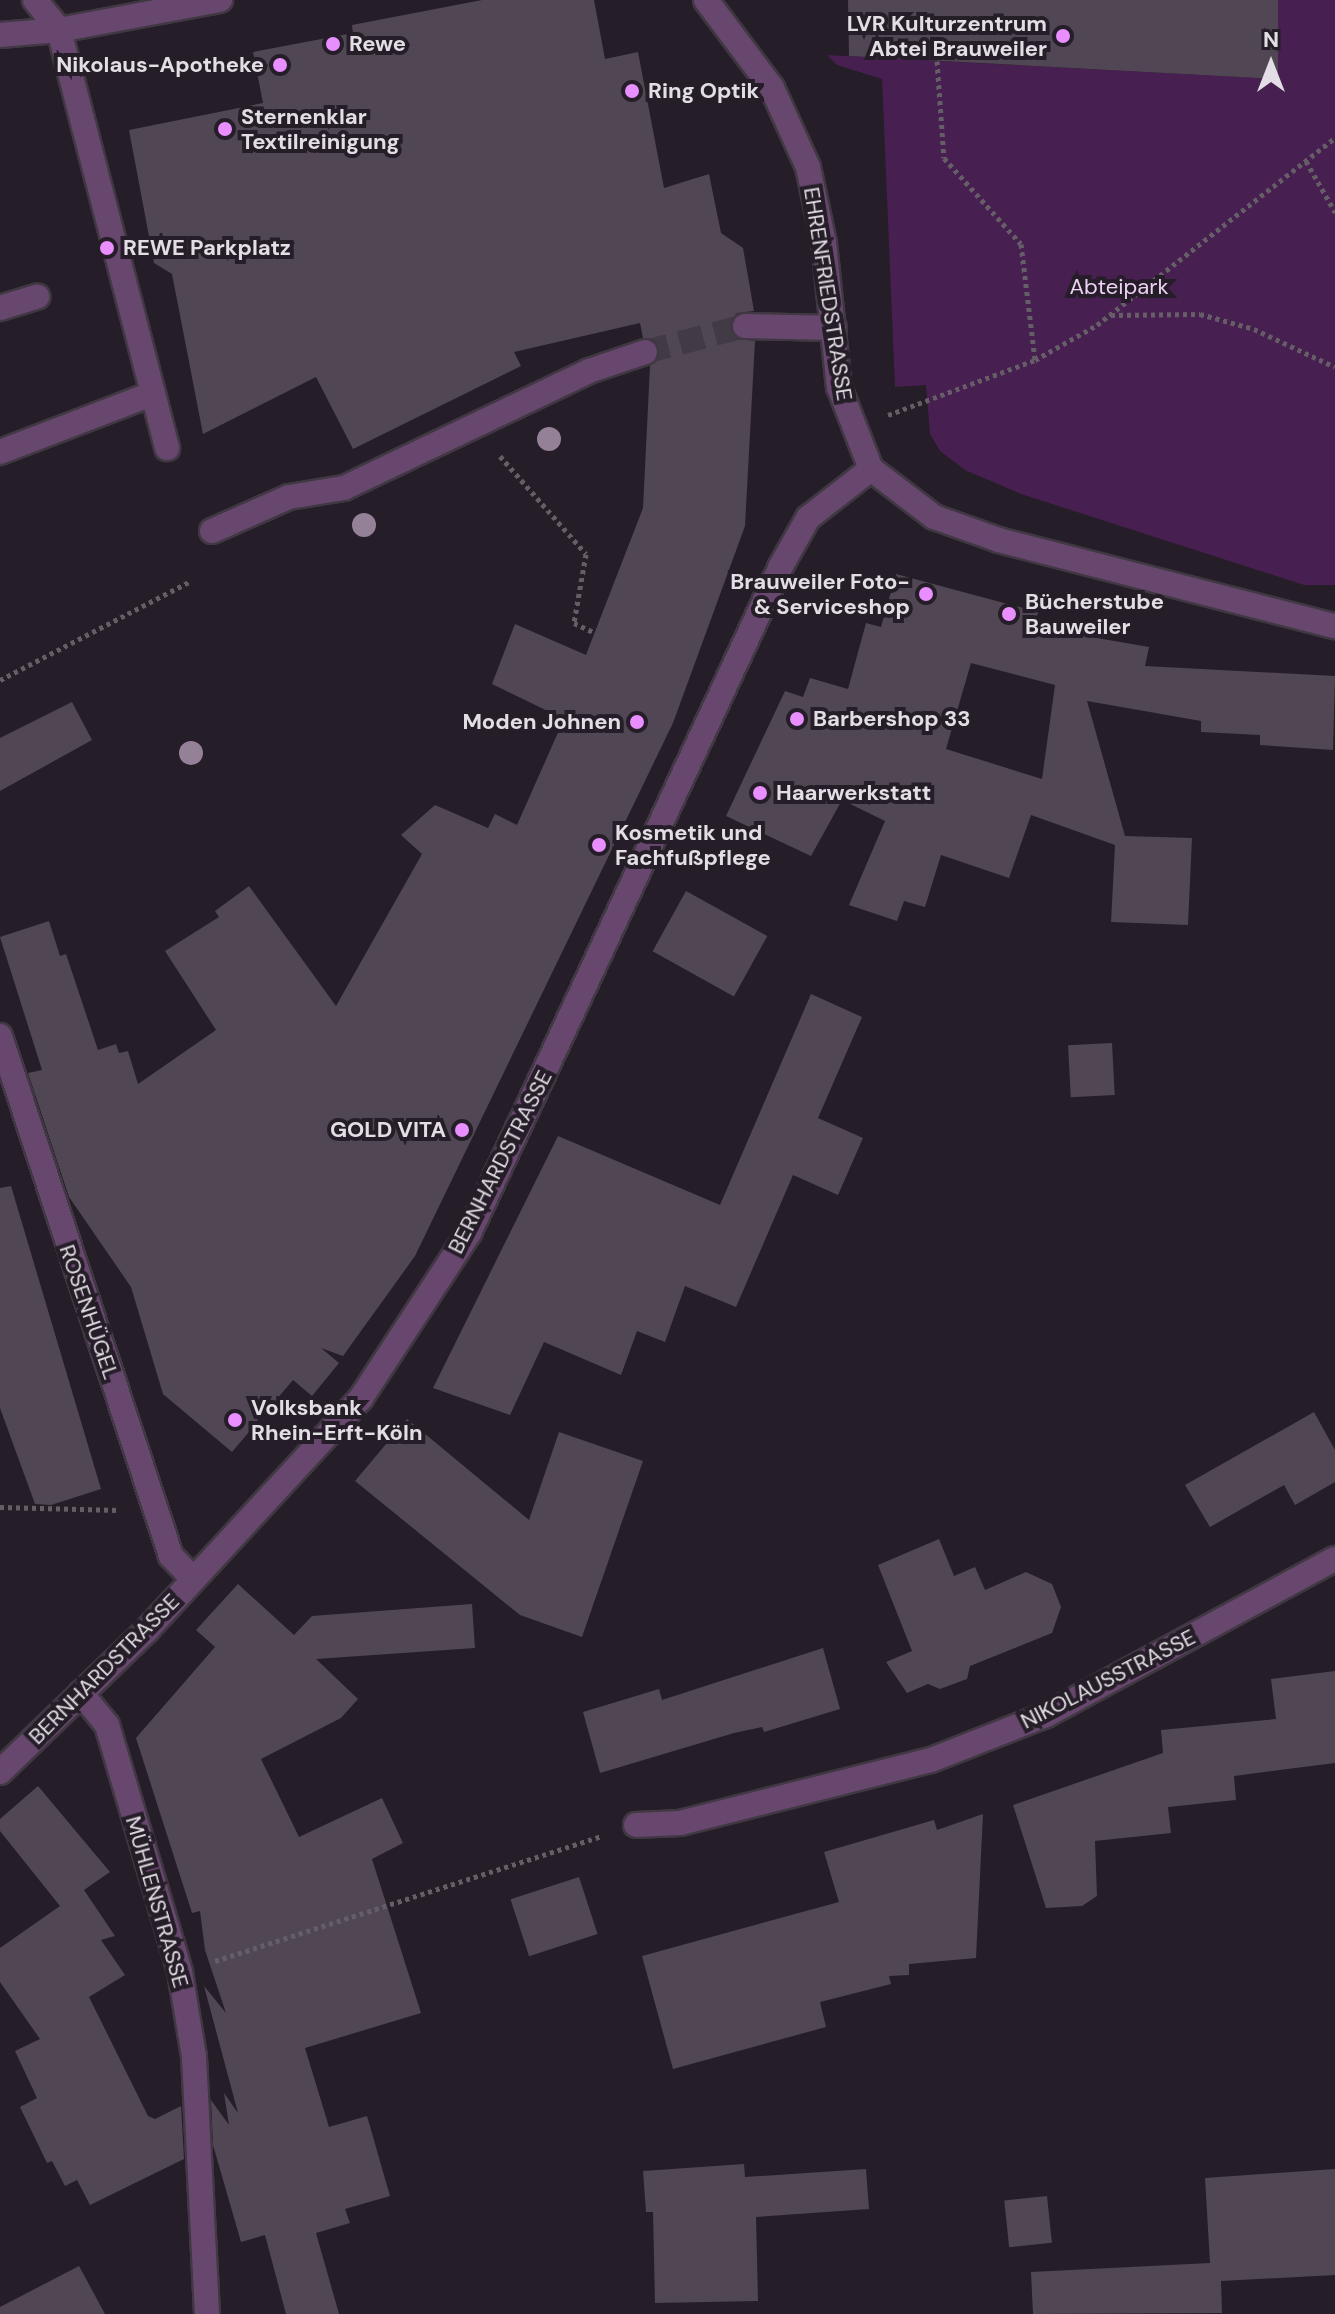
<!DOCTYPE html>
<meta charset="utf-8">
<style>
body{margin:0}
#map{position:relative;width:1335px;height:2314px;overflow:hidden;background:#251d27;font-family:"DM Sans",sans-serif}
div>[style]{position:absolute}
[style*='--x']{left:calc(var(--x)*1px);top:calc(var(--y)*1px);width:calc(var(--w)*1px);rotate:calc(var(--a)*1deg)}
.green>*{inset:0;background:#471f50}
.building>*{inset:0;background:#514754;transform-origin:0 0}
.minor-tunnel>*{height:24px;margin-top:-12px;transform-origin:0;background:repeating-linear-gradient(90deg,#423a44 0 24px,transparent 0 36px)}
.path>*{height:5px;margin-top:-2.5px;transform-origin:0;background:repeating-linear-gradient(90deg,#655e67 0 4px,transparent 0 8px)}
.roads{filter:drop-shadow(2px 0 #403842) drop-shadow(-2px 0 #403842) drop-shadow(0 2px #403842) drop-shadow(0 -2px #403842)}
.minor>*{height:24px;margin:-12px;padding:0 12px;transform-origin:12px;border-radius:12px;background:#68476f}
.trees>*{width:24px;height:24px;margin:-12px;border-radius:50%;background:#948198}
.dots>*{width:22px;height:22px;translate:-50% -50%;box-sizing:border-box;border:4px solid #251d27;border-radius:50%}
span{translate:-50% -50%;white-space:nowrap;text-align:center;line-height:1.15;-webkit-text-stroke:8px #251d27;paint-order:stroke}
.poi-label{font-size:22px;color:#e3dde5;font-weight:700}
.right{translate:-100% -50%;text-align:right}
.left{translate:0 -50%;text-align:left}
.park-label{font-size:22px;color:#eed2f5}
.street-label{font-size:22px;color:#e3dde5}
.north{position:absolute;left:1231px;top:24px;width:80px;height:80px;-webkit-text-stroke:6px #251d27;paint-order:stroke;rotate:0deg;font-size:22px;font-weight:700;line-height:32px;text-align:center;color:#e3dde5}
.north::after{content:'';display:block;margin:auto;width:28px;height:36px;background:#e3dde5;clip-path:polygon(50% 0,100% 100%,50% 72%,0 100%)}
</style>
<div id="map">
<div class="green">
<i style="clip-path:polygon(1277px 0,1335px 0,1335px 585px,1304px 585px,1021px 494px,965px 470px,940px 451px,930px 434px,926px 385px,895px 387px,882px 79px,837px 65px,827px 55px,1278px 79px)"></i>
</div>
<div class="building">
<i style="clip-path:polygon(482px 0,594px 0,605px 59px,638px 52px,664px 188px,709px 174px,721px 233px,743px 248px,754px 311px,737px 313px,730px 325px,737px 338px,755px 341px,745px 526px,673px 723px,415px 1256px,343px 1356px,321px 1348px,339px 1363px,312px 1396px,293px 1380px,232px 1452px,163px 1394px,131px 1287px,69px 1197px,28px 1073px,42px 1070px,0 937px,49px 921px,60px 956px,66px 954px,98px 1050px,116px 1044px,119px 1053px,128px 1051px,138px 1084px,216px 1030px,165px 951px,219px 917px,215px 911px,249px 886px,336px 1006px,422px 854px,401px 835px,435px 805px,488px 828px,495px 814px,517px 825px,564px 719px,492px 684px,515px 624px,586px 655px,643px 508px,650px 366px,659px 348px,643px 338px,640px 323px,514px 352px,521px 366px,353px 449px,316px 377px,203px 434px,172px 274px,154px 263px,129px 130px,263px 103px,253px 52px,353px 33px,352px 25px)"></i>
<i style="clip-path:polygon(848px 0,1278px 0,1278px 79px,849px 56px)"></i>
<i style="clip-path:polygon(evenodd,896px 574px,1038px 612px,1034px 627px,1062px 632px,1064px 618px,1068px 633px,1149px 647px,1145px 666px,1335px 676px,1333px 750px,1260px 745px,1260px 735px,1201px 732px,1201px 721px,1087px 701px,1125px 836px,1192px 838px,1188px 925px,1111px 922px,1115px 845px,1031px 815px,1009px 878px,941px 855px,925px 907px,904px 901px,897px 921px,849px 905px,885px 821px,842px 800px,811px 856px,726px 816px,785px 691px,803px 697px,810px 678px,848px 689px,866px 623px,881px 627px,896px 574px,971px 663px,1055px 685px,1042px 779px,946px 749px,971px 663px)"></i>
<i style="clip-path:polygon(72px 702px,92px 740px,0 791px,0 738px)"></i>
<i style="left:686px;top:891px;width:93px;height:69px;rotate:29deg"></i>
<i style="clip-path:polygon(811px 994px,862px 1017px,818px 1118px,863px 1138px,838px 1195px,793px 1175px,736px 1307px,685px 1286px,665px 1342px,637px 1331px,621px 1375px,544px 1342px,510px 1415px,433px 1388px,558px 1136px,720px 1205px)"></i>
<i style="left:1112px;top:1043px;width:52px;height:44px;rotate:87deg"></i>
<i style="clip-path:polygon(11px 1186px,101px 1489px,51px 1505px,35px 1504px,0 1408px,0 1188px)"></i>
<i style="clip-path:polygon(1314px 1412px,1335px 1450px,1335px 1482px,1295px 1505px,1284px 1485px,1210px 1527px,1185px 1485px)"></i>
<i style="clip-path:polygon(407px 1419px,529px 1520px,559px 1432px,643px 1461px,582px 1637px,520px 1615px,355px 1481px)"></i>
<i style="clip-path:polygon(939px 1539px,954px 1576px,975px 1567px,985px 1590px,1026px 1572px,1052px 1584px,1061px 1607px,1052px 1633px,970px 1666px,967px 1679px,940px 1689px,928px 1684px,907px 1693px,886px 1662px,912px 1651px,878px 1565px)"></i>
<i style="clip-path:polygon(238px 1584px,294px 1635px,312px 1616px,472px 1604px,475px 1648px,316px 1659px,358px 1699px,341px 1718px,261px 1759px,299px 1837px,382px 1798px,403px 1843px,372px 1859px,421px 2013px,305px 2048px,329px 2127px,367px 2116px,390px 2196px,345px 2209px,350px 2223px,316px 2233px,339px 2314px,286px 2314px,265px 2235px,241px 2242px,213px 2145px,211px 2100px,229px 2125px,224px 2093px,238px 2113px,204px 1986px,226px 2013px,205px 1950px,200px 1911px,192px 1913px,136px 1738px,215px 1647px,196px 1630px)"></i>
<i style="clip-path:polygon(823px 1648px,840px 1709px,764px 1732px,762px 1727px,734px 1733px,600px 1773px,583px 1712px,659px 1689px,662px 1700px)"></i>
<i style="clip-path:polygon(1335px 1671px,1335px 1763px,1234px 1776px,1236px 1800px,1168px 1807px,1171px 1833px,1095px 1841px,1097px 1896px,1082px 1906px,1046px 1908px,1013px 1805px,1163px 1753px,1161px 1730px,1276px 1719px,1271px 1679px)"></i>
<i style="clip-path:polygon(38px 1786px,110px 1872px,84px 1890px,115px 1936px,101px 1940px,125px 1975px,89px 1997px,148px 2116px,155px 2119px,181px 2106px,184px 2159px,90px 2205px,77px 2180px,65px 2186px,52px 2161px,47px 2163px,20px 2107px,37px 2098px,15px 2051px,40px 2039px,0 1982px,0 1948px,60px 1906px,0 1831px,0 1819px)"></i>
<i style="clip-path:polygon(983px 1814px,976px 1958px,909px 1964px,909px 1975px,889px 1976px,891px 1984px,820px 2002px,826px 2027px,673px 2069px,642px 1956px,839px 1902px,824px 1852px,934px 1820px,937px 1830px)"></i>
<i style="left:579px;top:1877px;width:60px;height:72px;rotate:72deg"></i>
<i style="clip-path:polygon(744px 2164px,745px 2177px,866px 2169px,869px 2209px,756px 2217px,758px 2301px,655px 2303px,653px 2212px,646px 2212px,643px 2171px)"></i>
<i style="clip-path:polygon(1335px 2169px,1335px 2275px,1221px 2281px,1222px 2313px,1033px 2314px,1031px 2272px,1210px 2263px,1205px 2178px)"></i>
<i style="left:1047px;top:2196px;width:47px;height:43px;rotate:84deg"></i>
<i style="clip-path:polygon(79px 2266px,105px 2314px,0 2314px,0 2307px)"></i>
</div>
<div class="minor-tunnel">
<i style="--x:645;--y:352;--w:103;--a:-14.6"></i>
</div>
<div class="path">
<i style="--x:937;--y:61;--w:97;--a:85.9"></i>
<i style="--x:944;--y:158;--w:115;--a:48.2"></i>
<i style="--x:1021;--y:244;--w:117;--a:83.1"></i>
<i style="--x:1306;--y:161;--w:59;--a:60.4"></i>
<i style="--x:1111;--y:315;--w:89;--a:-0.6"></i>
<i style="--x:1200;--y:314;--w:56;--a:15.5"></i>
<i style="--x:1254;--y:329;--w:89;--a:25.1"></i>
<i style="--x:888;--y:415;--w:157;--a:-20.5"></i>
<i style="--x:1035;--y:360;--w:71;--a:-29.4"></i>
<i style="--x:1097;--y:325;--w:303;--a:-38.2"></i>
<i style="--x:500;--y:456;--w:130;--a:48.7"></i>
<i style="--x:586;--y:554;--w:70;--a:99.9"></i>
<i style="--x:574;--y:623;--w:23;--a:25"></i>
<i style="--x:0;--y:680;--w:215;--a:-27.4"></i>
<i style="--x:0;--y:1507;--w:119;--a:1.4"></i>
<i style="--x:215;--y:1961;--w:406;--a:-17.9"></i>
</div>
<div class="roads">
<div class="minor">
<i style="--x:35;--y:0;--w:38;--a:51"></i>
<i style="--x:59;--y:30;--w:432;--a:75.5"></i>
<i style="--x:706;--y:0;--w:110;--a:53.1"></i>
<i style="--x:772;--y:88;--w:87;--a:65.5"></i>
<i style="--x:808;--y:167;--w:78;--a:78.1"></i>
<i style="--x:824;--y:243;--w:145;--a:84.1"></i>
<i style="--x:839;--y:387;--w:88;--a:68.7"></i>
<i style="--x:871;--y:469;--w:79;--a:37.3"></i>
<i style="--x:934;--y:517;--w:69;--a:19.5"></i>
<i style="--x:999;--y:540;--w:347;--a:14.4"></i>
<i style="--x:0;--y:35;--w:59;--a:-4.8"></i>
<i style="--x:59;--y:30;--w:164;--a:-10.6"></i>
<i style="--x:0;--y:308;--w:39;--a:-17"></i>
<i style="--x:745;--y:326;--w:89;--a:1.3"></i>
<i style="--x:0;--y:452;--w:163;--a:-20.9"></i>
<i style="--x:212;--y:531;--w:84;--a:-23.8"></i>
<i style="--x:289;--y:497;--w:56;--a:-9.3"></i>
<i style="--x:344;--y:488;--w:272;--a:-25.5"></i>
<i style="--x:589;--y:371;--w:59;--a:-18.7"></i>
<i style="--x:0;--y:1036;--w:547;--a:71.8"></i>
<i style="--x:171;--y:1556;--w:32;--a:46"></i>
<i style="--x:81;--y:1693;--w:41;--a:50.9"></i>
<i style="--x:107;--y:1725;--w:258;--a:73.5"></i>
<i style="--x:180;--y:1972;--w:86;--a:80.6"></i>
<i style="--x:194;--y:2057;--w:257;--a:87.1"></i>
<i style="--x:0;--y:1772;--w:204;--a:-44"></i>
<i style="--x:147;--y:1630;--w:316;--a:-47.3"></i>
<i style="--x:361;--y:1398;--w:197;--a:-56.8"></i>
<i style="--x:469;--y:1233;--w:736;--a:-64.93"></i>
<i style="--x:781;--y:566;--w:55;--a:-60.6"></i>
<i style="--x:808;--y:518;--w:80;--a:-37.9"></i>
<i style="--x:636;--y:1825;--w:44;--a:-2.6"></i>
<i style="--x:680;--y:1823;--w:259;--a:-14.1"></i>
<i style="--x:931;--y:1760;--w:123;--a:-21.4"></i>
<i style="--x:1046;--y:1715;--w:328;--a:-28.4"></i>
</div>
</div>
<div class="trees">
<i style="left:549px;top:439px"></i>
<i style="left:364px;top:525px"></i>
<i style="left:191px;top:753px"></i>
</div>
<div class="dots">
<i style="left:1063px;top:36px;background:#e98efe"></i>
<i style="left:333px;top:44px;background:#e98efe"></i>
<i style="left:280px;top:65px;background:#e98efe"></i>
<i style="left:632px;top:91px;background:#e98efe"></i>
<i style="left:225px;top:129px;background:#e98efe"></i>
<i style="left:107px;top:248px;background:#e98efe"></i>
<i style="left:926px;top:594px;background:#e98efe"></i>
<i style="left:1009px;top:614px;background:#e98efe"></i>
<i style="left:797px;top:719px;background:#e98efe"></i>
<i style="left:637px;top:722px;background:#e98efe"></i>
<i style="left:760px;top:793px;background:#e98efe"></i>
<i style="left:599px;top:845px;background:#e98efe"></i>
<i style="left:462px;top:1130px;background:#e98efe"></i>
<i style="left:235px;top:1420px;background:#e98efe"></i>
</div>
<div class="poi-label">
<span class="right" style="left:1047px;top:36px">LVR Kulturzentrum<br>Abtei Brauweiler</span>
<span class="left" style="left:349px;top:44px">Rewe</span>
<span class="right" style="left:264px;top:65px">Nikolaus-Apotheke</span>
<span class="left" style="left:648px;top:91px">Ring Optik</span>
<span class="left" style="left:241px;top:129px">Sternenklar<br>Textilreinigung</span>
<span class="left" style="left:123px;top:248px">REWE Parkplatz</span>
<span class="right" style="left:910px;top:594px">Brauweiler Foto-<br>&amp; Serviceshop</span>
<span class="left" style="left:1025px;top:614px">Bücherstube<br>Bauweiler</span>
<span class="left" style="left:813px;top:719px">Barbershop 33</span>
<span class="right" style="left:621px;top:722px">Moden Johnen</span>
<span class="left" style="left:776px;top:793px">Haarwerkstatt</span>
<span class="left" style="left:615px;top:845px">Kosmetik und<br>Fachfußpflege</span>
<span class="right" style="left:446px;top:1130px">GOLD VITA</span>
<span class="left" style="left:251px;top:1420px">Volksbank<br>Rhein-Erft-Köln</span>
</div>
<div class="park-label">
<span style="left:1119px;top:287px">Abteipark</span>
</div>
<div class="street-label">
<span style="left:828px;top:294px;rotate:81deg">EHRENFRIEDSTRASSE</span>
<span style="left:500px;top:1162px;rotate:-63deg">BERNHARDSTRASSE</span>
<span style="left:89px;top:1312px;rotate:71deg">ROSENHÜGEL</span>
<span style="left:104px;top:1669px;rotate:-45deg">BERNHARDSTRASSE</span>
<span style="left:1108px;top:1679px;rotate:-27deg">NIKOLAUSSTRASSE</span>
<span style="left:157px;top:1902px;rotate:74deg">MÜHLENSTRASSE</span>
</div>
<div class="north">N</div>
</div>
